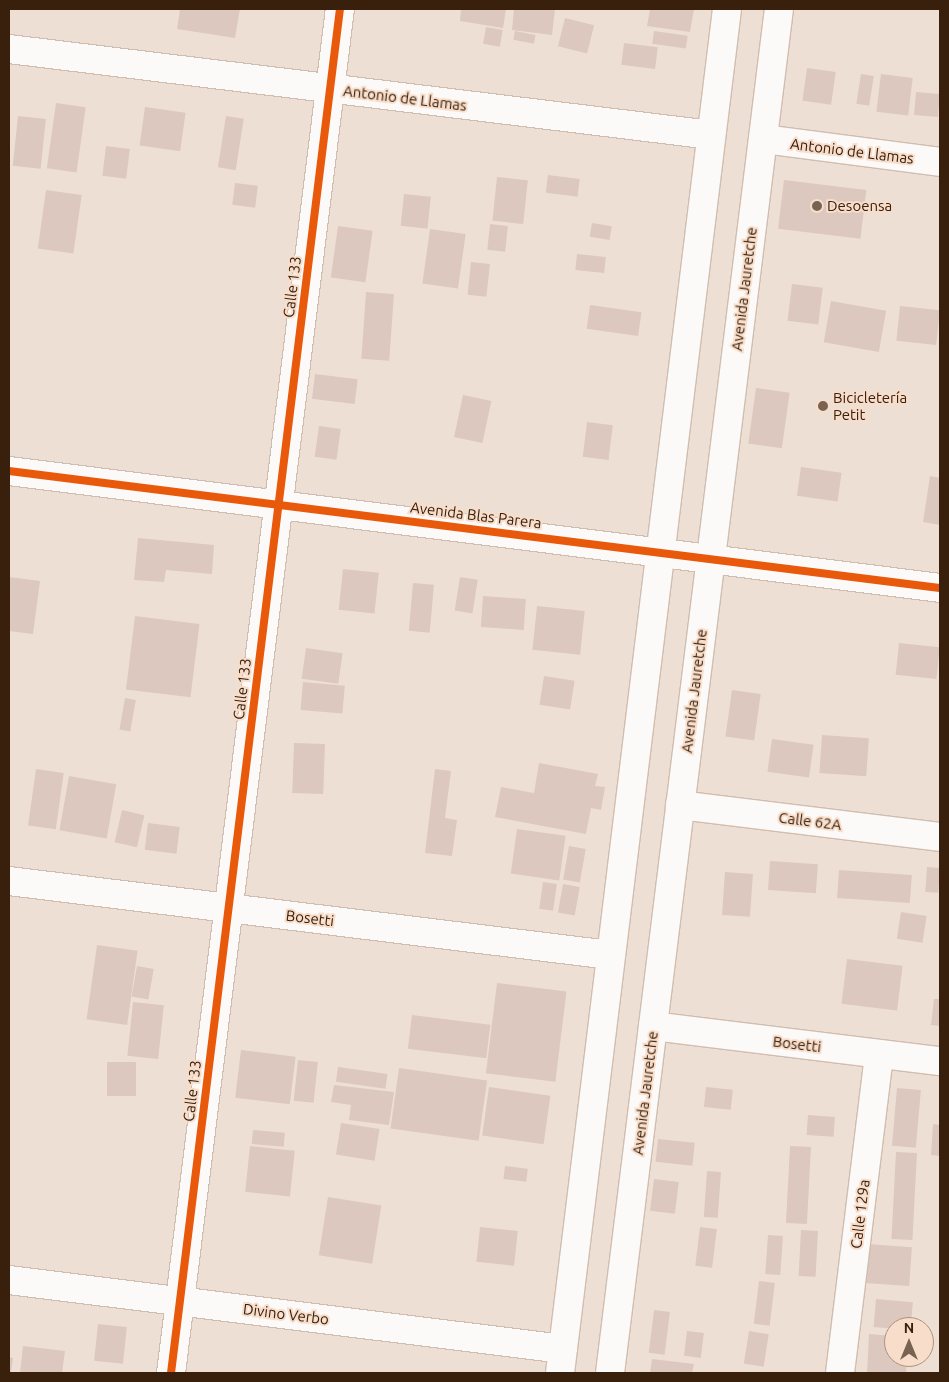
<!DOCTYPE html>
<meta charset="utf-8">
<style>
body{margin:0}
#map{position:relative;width:949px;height:1382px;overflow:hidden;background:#eedfd4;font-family:Ubuntu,sans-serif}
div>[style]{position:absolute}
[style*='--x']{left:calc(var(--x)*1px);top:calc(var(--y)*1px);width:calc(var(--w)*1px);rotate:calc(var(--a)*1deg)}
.building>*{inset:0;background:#dcc8bf;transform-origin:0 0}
.roads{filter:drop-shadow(1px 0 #d0bdaf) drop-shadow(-1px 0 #d0bdaf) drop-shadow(0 1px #d0bdaf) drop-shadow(0 -1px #d0bdaf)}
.minor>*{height:28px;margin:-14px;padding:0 14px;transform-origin:14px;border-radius:14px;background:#fcfaf9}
.major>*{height:28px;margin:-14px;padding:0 14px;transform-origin:14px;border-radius:14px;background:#fcfaf9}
.cycleway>*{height:8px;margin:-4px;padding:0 4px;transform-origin:4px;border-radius:4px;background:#e8590c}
.dots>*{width:14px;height:14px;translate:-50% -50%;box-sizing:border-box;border:2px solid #f8deca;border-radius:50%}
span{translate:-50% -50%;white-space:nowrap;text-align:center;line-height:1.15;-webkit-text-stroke:4px #f8deca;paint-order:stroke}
.street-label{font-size:15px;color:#38200c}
.poi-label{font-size:15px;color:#38200c}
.left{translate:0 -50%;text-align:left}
.frame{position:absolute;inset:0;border:10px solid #38200c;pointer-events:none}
.north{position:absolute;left:884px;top:1317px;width:50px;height:50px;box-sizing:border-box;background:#f8deca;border:1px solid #ab927e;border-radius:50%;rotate:0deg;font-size:14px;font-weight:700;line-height:20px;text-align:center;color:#38200c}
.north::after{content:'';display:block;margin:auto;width:18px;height:22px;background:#786352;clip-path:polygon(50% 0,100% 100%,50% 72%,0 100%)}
</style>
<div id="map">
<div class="building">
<i style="clip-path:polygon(180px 9px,240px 9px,235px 38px,177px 29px)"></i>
<i style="clip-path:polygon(461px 9px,506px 9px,503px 28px,460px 21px)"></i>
<i style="clip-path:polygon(514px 9px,555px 9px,552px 35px,512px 30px)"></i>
<i style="clip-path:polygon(650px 9px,694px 9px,690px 32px,647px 26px)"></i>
<i style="left:565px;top:18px;width:30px;height:29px;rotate:14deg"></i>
<i style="left:486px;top:27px;width:17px;height:17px;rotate:10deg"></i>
<i style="left:515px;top:31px;width:21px;height:9px;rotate:11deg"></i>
<i style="left:654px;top:31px;width:34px;height:13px;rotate:8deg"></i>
<i style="left:624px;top:43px;width:34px;height:22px;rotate:7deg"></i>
<i style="left:807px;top:68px;width:29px;height:33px;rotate:8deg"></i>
<i style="left:861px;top:74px;width:13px;height:30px;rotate:9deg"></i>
<i style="left:881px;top:74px;width:32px;height:38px;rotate:7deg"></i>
<i style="left:916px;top:92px;width:24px;height:23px;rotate:5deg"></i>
<i style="left:56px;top:103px;width:30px;height:66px;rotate:8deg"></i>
<i style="left:145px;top:107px;width:41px;height:39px;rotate:8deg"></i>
<i style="left:18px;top:116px;width:28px;height:50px;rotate:6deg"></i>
<i style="left:226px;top:116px;width:18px;height:52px;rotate:9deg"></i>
<i style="left:106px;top:146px;width:24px;height:30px;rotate:7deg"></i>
<i style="left:548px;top:175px;width:32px;height:18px;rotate:7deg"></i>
<i style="left:497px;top:177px;width:31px;height:44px;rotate:6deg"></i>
<i style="left:784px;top:180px;width:83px;height:49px;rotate:7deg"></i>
<i style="left:235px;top:183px;width:23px;height:22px;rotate:7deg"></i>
<i style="left:46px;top:190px;width:36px;height:59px;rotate:8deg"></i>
<i style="left:404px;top:194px;width:27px;height:32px;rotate:6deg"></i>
<i style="left:592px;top:223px;width:20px;height:14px;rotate:9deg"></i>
<i style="left:490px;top:224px;width:18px;height:26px;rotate:6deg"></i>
<i style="left:338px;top:226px;width:35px;height:52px;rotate:8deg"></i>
<i style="left:430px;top:229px;width:36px;height:55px;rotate:8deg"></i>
<i style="left:577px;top:254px;width:29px;height:16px;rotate:6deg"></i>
<i style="left:471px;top:262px;width:19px;height:33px;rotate:6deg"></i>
<i style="left:792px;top:284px;width:31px;height:37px;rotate:7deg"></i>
<i style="left:366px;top:292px;width:28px;height:67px;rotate:4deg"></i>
<i style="left:831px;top:301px;width:56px;height:42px;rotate:10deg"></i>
<i style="left:590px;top:305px;width:52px;height:24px;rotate:8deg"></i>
<i style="left:900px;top:306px;width:40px;height:35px;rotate:6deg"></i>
<i style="left:315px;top:374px;width:43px;height:25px;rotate:7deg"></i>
<i style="left:756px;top:388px;width:34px;height:56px;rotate:8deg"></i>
<i style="left:463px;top:395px;width:29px;height:43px;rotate:12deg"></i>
<i style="left:587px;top:422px;width:26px;height:35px;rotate:7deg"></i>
<i style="left:319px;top:426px;width:22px;height:31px;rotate:8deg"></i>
<i style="left:801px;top:467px;width:41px;height:29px;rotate:8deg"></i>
<i style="clip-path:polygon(930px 476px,940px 478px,940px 525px,923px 522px)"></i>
<i style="clip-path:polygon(138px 538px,214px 545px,212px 574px,166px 570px,164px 582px,134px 580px)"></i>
<i style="left:343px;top:569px;width:36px;height:41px;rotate:6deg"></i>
<i style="clip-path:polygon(9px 577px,40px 581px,33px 634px,9px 631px)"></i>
<i style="left:460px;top:577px;width:18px;height:34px;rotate:9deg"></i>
<i style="left:413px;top:583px;width:21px;height:48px;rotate:5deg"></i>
<i style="left:483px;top:596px;width:43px;height:31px;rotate:4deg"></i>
<i style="left:537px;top:606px;width:48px;height:44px;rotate:6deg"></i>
<i style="left:135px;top:616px;width:65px;height:74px;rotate:7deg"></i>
<i style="left:899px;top:643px;width:41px;height:32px;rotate:6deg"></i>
<i style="left:306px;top:648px;width:37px;height:31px;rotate:8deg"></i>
<i style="left:544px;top:676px;width:31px;height:29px;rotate:9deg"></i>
<i style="left:303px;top:682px;width:42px;height:28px;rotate:5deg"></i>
<i style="left:732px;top:690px;width:29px;height:47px;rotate:8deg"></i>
<i style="left:125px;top:698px;width:11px;height:32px;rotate:10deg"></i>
<i style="left:822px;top:735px;width:47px;height:38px;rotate:4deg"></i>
<i style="left:772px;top:739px;width:42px;height:33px;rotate:8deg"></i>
<i style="left:294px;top:743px;width:31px;height:50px;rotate:2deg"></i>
<i style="clip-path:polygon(539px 763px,598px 774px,595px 786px,605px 787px,601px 810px,591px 808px,586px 834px,495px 817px,501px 787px,534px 793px)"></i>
<i style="left:36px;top:769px;width:28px;height:57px;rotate:8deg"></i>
<i style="clip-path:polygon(435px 769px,451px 771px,445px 818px,457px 820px,452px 856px,425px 853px)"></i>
<i style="left:69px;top:776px;width:48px;height:55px;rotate:10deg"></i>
<i style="left:122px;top:810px;width:23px;height:33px;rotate:13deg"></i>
<i style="left:148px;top:823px;width:32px;height:27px;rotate:7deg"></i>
<i style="left:517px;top:829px;width:49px;height:45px;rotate:8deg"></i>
<i style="left:569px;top:846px;width:17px;height:34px;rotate:10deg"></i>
<i style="left:770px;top:861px;width:48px;height:29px;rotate:4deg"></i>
<i style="left:927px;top:867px;width:13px;height:25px;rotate:4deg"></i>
<i style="left:839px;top:870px;width:73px;height:28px;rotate:4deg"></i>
<i style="left:725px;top:872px;width:28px;height:43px;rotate:4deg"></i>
<i style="left:543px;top:882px;width:14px;height:27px;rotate:8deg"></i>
<i style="left:563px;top:884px;width:17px;height:29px;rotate:10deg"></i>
<i style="left:901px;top:912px;width:26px;height:27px;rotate:9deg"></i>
<i style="left:97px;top:945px;width:41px;height:75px;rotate:8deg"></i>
<i style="left:847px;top:959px;width:56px;height:45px;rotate:7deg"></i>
<i style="left:137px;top:966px;width:17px;height:31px;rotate:10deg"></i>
<i style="left:497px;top:983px;width:70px;height:91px;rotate:7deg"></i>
<i style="clip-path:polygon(934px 999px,940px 999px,940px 1026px,931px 1025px)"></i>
<i style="left:133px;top:1002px;width:31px;height:54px;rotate:6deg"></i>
<i style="left:412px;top:1015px;width:79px;height:34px;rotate:7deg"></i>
<i style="left:241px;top:1050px;width:55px;height:48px;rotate:7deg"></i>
<i style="left:298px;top:1060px;width:20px;height:41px;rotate:6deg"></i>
<i style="left:107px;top:1062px;width:29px;height:34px"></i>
<i style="left:338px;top:1067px;width:50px;height:15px;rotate:8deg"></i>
<i style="left:399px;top:1068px;width:89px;height:61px;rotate:8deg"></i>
<i style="clip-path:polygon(334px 1085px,394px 1092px,389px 1125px,349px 1120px,351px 1105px,331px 1102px)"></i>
<i style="left:489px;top:1087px;width:62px;height:49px;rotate:8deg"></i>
<i style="left:706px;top:1087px;width:27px;height:20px;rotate:6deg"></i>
<i style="left:897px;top:1088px;width:24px;height:58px;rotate:5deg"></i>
<i style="left:808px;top:1115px;width:27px;height:20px;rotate:4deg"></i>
<i style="left:341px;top:1123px;width:39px;height:32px;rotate:9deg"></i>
<i style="clip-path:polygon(933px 1124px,940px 1125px,940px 1156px,931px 1155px)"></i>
<i style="left:253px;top:1130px;width:32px;height:14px;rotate:5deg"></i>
<i style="left:658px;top:1139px;width:37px;height:23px;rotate:6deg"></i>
<i style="left:250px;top:1146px;width:45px;height:46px;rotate:6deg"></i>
<i style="left:790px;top:1146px;width:21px;height:77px;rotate:3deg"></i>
<i style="left:896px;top:1152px;width:21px;height:87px;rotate:3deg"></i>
<i style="left:505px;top:1166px;width:23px;height:13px;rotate:7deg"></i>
<i style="left:707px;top:1171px;width:14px;height:46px;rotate:4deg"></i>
<i style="left:654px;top:1179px;width:25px;height:32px;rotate:7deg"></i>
<i style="left:328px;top:1197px;width:54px;height:59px;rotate:9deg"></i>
<i style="left:480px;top:1227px;width:38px;height:35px;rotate:6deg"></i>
<i style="left:700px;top:1227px;width:17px;height:39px;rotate:7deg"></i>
<i style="left:801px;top:1230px;width:17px;height:46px;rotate:3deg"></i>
<i style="left:768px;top:1235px;width:15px;height:39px;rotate:4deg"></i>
<i style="left:867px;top:1244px;width:45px;height:39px;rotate:4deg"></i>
<i style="left:759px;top:1281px;width:16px;height:43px;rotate:7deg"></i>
<i style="left:876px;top:1299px;width:37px;height:28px;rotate:5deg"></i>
<i style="left:654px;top:1310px;width:16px;height:43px;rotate:7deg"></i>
<i style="left:98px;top:1324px;width:29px;height:37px;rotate:6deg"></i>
<i style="left:687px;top:1331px;width:17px;height:25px;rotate:7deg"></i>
<i style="left:749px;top:1331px;width:20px;height:33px;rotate:9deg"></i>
<i style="clip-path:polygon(869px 1334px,894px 1336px,894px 1357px,907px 1357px,906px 1373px,867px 1373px)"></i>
<i style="clip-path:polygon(23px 1346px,65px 1351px,62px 1373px,20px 1373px)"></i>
<i style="clip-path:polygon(9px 1357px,13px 1358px,11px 1373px,9px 1373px)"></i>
<i style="clip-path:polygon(652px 1359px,694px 1364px,692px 1373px,650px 1373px)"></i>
</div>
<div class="roads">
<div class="minor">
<i style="--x:9;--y:49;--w:707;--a:6.98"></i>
<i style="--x:763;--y:139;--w:178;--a:7.4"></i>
<i style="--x:680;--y:805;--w:262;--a:7"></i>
<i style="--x:9;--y:881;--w:606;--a:7.02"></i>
<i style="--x:653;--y:1026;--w:289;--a:7"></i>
<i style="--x:9;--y:1280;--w:558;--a:7.1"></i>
<i style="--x:171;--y:1373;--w:1374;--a:-82.94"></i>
<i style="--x:840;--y:1373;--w:321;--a:-83"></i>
</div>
<div class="major">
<i style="--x:9;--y:471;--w:938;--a:7.16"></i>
<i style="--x:560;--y:1373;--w:1374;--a:-83.02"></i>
<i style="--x:610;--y:1373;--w:1374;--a:-82.94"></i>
</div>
</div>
<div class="cycleway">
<i style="--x:9;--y:471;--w:938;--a:7.16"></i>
<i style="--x:171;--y:1373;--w:1374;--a:-82.94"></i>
</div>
<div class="dots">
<i style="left:817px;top:206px;background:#786352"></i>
<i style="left:823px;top:406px;background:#786352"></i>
</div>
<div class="street-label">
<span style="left:405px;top:98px;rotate:7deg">Antonio de Llamas</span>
<span style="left:852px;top:151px;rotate:7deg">Antonio de Llamas</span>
<span style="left:292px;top:287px;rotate:-83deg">Calle 133</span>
<span style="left:744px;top:289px;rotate:-83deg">Avenida Jauretche</span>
<span style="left:476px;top:515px;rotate:7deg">Avenida Blas Parera</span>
<span style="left:242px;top:689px;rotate:-83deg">Calle 133</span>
<span style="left:694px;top:691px;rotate:-83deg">Avenida Jauretche</span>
<span style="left:810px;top:821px;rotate:7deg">Calle 62A</span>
<span style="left:310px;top:918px;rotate:7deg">Bosetti</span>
<span style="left:797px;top:1044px;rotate:7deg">Bosetti</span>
<span style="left:192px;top:1091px;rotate:-83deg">Calle 133</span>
<span style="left:645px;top:1093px;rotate:-83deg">Avenida Jauretche</span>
<span style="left:860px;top:1214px;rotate:-83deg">Calle 129a</span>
<span style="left:286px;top:1314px;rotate:7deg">Divino Verbo</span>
</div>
<div class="poi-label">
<span class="left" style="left:827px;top:206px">Desoensa</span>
<span class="left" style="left:833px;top:406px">Bicicletería<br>Petit</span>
</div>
<div class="frame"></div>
<div class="north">N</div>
</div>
